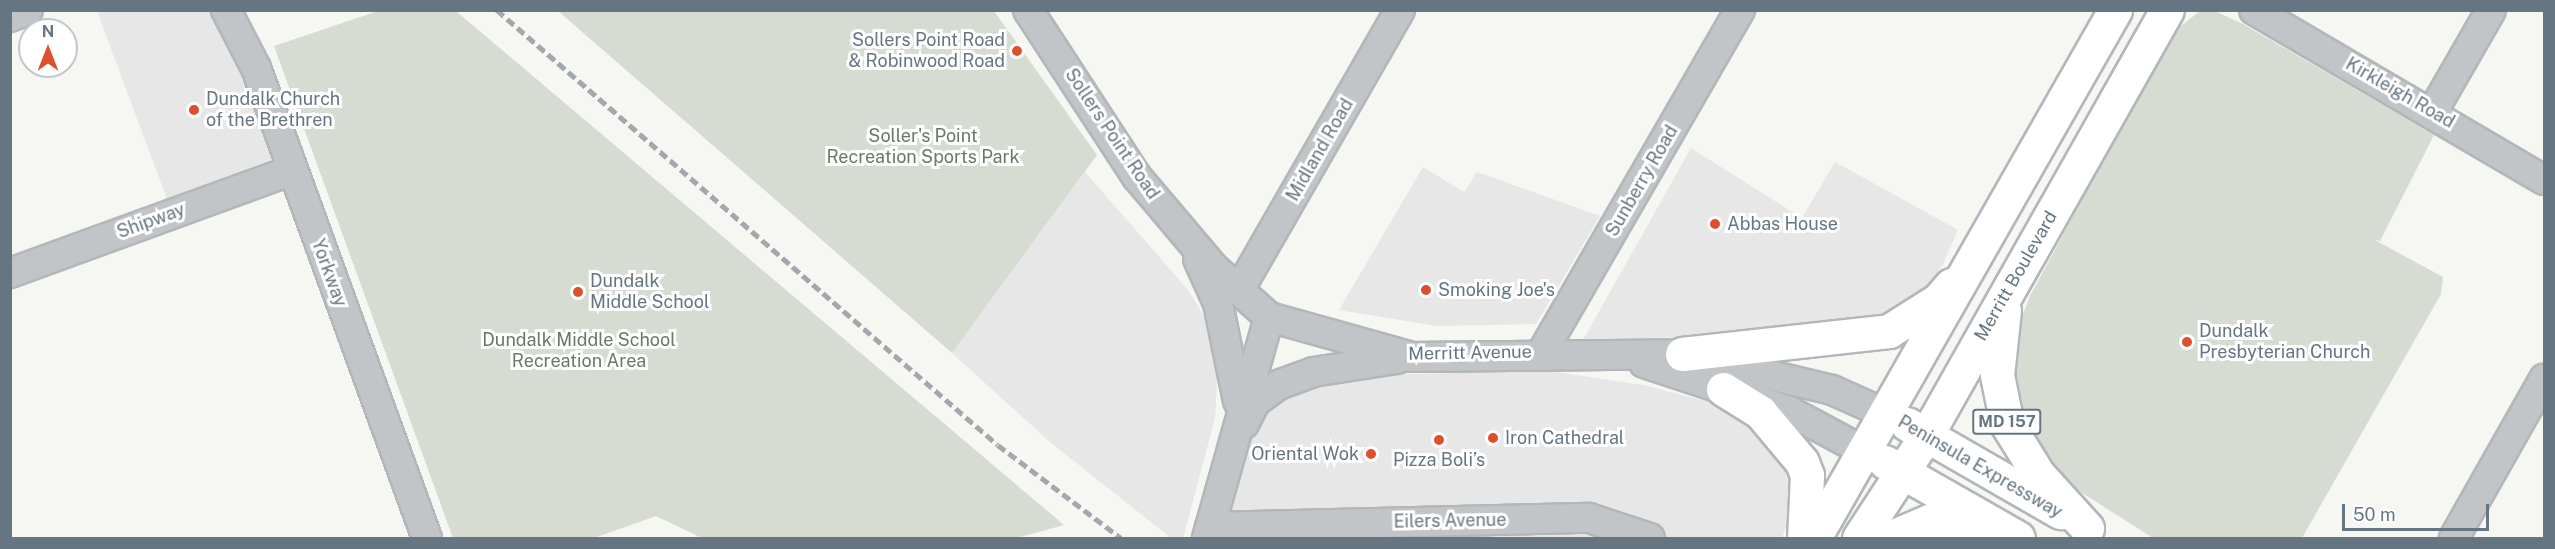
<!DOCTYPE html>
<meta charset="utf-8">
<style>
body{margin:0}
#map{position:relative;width:2555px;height:549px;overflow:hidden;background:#f6f6f2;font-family:"Public Sans",sans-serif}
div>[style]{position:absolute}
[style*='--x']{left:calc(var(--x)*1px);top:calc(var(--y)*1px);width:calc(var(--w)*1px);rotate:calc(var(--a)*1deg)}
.built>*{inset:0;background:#e6e7e6}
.green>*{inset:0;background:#d7dcd3}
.roads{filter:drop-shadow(2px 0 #b2b7ba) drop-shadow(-2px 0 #b2b7ba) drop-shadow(0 2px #b2b7ba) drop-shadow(0 -2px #b2b7ba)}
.minor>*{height:28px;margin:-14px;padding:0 14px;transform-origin:14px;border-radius:14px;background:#c1c5c8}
.major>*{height:33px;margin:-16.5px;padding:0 16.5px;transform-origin:16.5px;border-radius:16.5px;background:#fff}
.rail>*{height:4.5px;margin-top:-2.25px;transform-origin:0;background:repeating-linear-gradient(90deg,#a2a8ad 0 9px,transparent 0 13.5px)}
.dots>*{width:16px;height:16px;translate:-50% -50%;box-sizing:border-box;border:3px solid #fff;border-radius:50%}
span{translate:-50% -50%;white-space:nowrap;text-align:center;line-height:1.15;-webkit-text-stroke:6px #fff;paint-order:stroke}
.shield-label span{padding:2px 4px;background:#fff;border:2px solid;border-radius:4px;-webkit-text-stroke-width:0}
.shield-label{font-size:16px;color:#657682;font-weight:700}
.poi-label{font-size:18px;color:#657682}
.right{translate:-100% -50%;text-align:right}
.left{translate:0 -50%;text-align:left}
.street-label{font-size:18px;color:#657682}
.park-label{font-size:18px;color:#697a64}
.frame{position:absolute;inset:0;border:12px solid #657682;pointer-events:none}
.north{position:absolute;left:18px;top:18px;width:60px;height:60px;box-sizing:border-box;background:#fff;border:2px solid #c1c8cd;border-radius:50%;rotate:0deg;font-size:16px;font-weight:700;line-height:24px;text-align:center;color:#657682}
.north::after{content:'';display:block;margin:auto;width:21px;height:27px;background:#dd502b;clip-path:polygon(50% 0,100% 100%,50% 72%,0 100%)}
.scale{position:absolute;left:2342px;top:504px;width:147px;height:27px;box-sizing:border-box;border:3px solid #657682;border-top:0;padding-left:8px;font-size:18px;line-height:21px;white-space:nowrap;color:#657682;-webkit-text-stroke:4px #fff;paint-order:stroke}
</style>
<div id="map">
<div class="built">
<i style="clip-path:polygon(97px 11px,219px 11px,275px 158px,167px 199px)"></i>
<i style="clip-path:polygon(1691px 148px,1802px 218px,1835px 162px,1958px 230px,1942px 266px,1908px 309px,1874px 323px,1783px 334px,1583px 340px)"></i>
<i style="clip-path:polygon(1423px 167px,1464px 192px,1477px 172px,1600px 216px,1536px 324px,1437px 326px,1339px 310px)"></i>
<i style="clip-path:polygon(1085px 172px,1189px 291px,1208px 323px,1218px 361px,1215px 418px,1183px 538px,1171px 538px,1050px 442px,952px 353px)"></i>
<i style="clip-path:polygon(1549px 371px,1643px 385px,1713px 403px,1767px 429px,1790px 456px,1798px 492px,1782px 538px,1217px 538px,1242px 445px,1260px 408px,1325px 376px)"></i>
</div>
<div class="green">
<i style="clip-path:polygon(378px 11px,456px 11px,1064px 525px,1017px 538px,702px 538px,656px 516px,594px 538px,453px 538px,274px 46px)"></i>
<i style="clip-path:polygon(558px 11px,994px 11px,1097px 155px,952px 353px)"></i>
<i style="clip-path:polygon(2200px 11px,2215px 11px,2243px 24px,2434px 135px,2380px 241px,2373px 239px,2443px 277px,2441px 294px,2302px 538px,2153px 538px,2038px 465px,2004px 362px,2030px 296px,2172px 33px)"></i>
</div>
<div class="roads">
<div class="minor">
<i style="--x:226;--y:10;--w:65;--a:62.7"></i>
<i style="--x:256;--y:68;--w:500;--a:70.01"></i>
<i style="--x:1028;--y:10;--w:199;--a:56.9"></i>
<i style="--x:1137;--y:177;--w:119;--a:49.8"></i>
<i style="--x:1214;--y:268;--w:74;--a:41.7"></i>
<i style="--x:1269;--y:317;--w:148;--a:15.6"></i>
<i style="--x:1412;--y:357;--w:270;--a:-0.6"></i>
<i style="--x:1682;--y:354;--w:154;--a:13.5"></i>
<i style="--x:1832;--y:390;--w:59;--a:24"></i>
<i style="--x:2254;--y:10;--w:336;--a:30.4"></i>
<i style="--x:10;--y:17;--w:19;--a:-21"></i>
<i style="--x:2433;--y:111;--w:116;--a:-60.1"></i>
<i style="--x:1198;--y:259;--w:48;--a:65.6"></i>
<i style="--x:1218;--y:303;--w:100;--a:78.5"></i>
<i style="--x:10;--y:273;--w:299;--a:-20"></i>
<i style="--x:1239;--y:290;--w:323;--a:-60.1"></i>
<i style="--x:1543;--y:351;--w:394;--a:-60"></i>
<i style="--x:1644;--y:363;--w:153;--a:18.3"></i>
<i style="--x:1789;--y:411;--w:89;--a:28.3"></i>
<i style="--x:1244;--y:424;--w:25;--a:-63"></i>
<i style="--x:1255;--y:402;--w:29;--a:-36"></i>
<i style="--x:1278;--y:385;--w:37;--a:-20"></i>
<i style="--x:1313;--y:372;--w:85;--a:-8.8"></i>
<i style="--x:1210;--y:527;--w:379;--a:-1.4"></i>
<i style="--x:1589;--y:518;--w:64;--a:18.2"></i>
<i style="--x:1207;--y:538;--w:230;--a:-74.3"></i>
<i style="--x:2454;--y:538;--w:183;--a:-60.5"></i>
</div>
<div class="major">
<i style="--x:2004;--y:310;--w:65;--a:96.1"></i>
<i style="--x:1997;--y:375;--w:50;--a:78.5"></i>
<i style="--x:2007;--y:424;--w:59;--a:58.2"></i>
<i style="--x:2038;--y:474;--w:73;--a:47.8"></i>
<i style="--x:1682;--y:354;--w:208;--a:-6.3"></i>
<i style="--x:1889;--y:331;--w:58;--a:-32.3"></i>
<i style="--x:1938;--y:300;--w:20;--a:-49"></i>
<i style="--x:1723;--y:389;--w:44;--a:31.9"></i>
<i style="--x:1760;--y:412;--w:65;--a:50"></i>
<i style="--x:1802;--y:462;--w:14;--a:69"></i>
<i style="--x:1807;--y:475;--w:63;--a:92.7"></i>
<i style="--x:1907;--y:424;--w:177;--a:29.9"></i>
<i style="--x:1885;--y:462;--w:153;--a:29.7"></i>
<i style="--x:1814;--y:538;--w:608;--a:-60.31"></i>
<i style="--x:1859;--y:538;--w:124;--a:-56.8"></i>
<i style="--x:1927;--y:434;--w:487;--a:-60.5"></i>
<i style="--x:1889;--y:538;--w:43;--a:-23"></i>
<i style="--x:1929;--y:521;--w:59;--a:13.8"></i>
</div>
</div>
<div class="rail">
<i style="--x:497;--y:10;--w:663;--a:40.97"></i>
<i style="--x:998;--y:445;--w:154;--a:37.1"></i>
</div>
<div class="dots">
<i style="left:1017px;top:51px;background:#dd502b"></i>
<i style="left:194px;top:110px;background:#dd502b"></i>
<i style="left:1715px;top:224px;background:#dd502b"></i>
<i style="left:1426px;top:290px;background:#dd502b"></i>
<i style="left:578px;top:292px;background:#dd502b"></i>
<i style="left:2187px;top:342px;background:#dd502b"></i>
<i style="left:1493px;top:438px;background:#dd502b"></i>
<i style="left:1439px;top:440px;background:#dd502b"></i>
<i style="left:1371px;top:454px;background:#dd502b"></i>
</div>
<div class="shield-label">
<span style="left:2007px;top:422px">MD 157</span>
</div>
<div class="poi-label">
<span class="right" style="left:1005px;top:51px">Sollers Point Road<br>&amp; Robinwood Road</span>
<span class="left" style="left:206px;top:110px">Dundalk Church<br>of the Brethren</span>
<span class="left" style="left:1727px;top:224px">Abbas House</span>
<span class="left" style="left:590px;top:292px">Dundalk<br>Middle School</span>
<span class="left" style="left:1438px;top:290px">Smoking Joe's</span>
<span class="left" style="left:2199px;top:342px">Dundalk<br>Presbyterian Church</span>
<span class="left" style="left:1505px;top:438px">Iron Cathedral</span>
<span class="right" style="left:1359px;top:454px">Oriental Wok</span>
<span style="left:1439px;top:460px">Pizza Boli’s</span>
</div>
<div class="street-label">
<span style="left:2400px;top:93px;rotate:30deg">Kirkleigh Road</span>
<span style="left:1112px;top:134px;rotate:56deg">Sollers Point Road</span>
<span style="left:1320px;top:150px;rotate:-60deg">Midland Road</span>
<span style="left:1642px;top:181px;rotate:-60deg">Sunberry Road</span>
<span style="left:151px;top:221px;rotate:-20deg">Shipway</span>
<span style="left:329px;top:273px;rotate:70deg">Yorkway</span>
<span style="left:2016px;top:276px;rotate:-60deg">Merritt Boulevard</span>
<span style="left:1470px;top:353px;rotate:-1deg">Merritt Avenue</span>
<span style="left:1980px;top:467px;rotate:30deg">Peninsula Expressway</span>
<span style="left:1450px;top:521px;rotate:-1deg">Eilers Avenue</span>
</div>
<div class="park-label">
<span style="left:923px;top:147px">Soller's Point<br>Recreation Sports Park</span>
<span style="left:579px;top:351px">Dundalk Middle School<br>Recreation Area</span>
</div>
<div class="frame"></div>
<div class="north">N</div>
<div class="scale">50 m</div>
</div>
